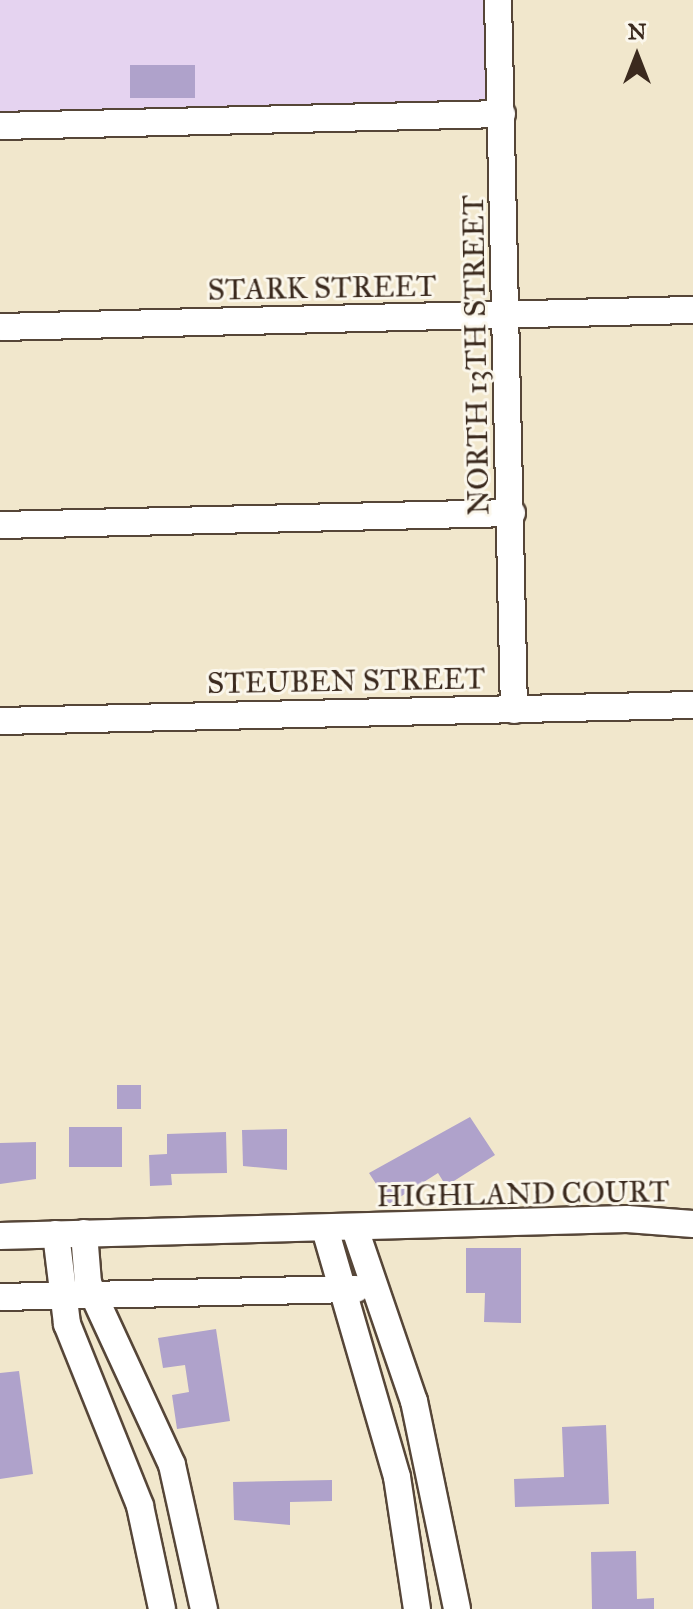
<!DOCTYPE html>
<style>
body{margin:0}
#map{position:relative;width:693px;height:1609px;overflow:hidden;background:#f1e7cc;font-family:"IM FELL Great Primer",serif}
div>[style]{position:absolute}
[style*='--x']{left:calc(var(--x)*1px);top:calc(var(--y)*1px);width:calc(var(--w)*1px);rotate:calc(var(--a)*1deg)}
.built>*{inset:0;background:#e5d3f0;transform-origin:0 0}
.building>*{inset:0;background:#afa2cb;transform-origin:0 0}
.roads{filter:drop-shadow(2px 0 #564638) drop-shadow(-2px 0 #564638) drop-shadow(0 2px #564638) drop-shadow(0 -2px #564638)}
.minor>*{height:26px;margin:-13px;padding:0 13px;transform-origin:13px;border-radius:13px;background:#fff}
span{translate:-50% -50%;white-space:nowrap;text-align:center;line-height:1.15;-webkit-text-stroke:6px #fbf7ec;paint-order:stroke}
.street-label{font-size:30px;color:#3b2a1e}
.north{position:absolute;left:597px;top:16px;width:80px;height:80px;-webkit-text-stroke:6px #fbf7ec;paint-order:stroke;rotate:0deg;font-size:22px;font-weight:700;line-height:32px;text-align:center;color:#3b2a1e}
.north::after{content:'';display:block;margin:auto;width:28px;height:36px;background:#3b2a1e;clip-path:polygon(50% 0,100% 100%,50% 72%,0 100%)}
</style>
<div id="map">
<div class="built">
<i style="left:0;top:0;width:487px;height:120px"></i>
</div>
<div class="building">
<i style="left:195px;top:65px;width:33px;height:65px;rotate:90deg"></i>
<i style="left:117px;top:1085px;width:24px;height:24px"></i>
<i style="clip-path:polygon(470px 1117px,495px 1155px,446px 1186px,438px 1173px,389px 1204px,369px 1173px)"></i>
<i style="left:69px;top:1127px;width:53px;height:40px"></i>
<i style="clip-path:polygon(287px 1129px,287px 1170px,243px 1166px,242px 1130px)"></i>
<i style="clip-path:polygon(226px 1132px,227px 1173px,171px 1174px,172px 1185px,150px 1186px,149px 1155px,167px 1154px,167px 1134px)"></i>
<i style="clip-path:polygon(36px 1142px,36px 1179px,0 1184px,0 1143px)"></i>
<i style="clip-path:polygon(466px 1248px,521px 1248px,521px 1323px,484px 1322px,485px 1293px,466px 1293px)"></i>
<i style="clip-path:polygon(216px 1329px,230px 1421px,177px 1429px,172px 1395px,189px 1392px,185px 1365px,163px 1368px,158px 1338px)"></i>
<i style="clip-path:polygon(19px 1371px,33px 1474px,0 1479px,0 1373px)"></i>
<i style="clip-path:polygon(606px 1425px,609px 1504px,515px 1507px,514px 1479px,564px 1477px,562px 1427px)"></i>
<i style="clip-path:polygon(332px 1480px,332px 1501px,290px 1502px,290px 1525px,234px 1520px,233px 1482px)"></i>
<i style="clip-path:polygon(636px 1551px,637px 1599px,654px 1598px,654px 1609px,592px 1609px,591px 1552px)"></i>
</div>
<div class="roads">
<div class="minor">
<i style="--x:498;--y:0;--w:710;--a:88.71"></i>
<i style="--x:0;--y:126;--w:502;--a:-1.37"></i>
<i style="--x:0;--y:327;--w:693;--a:-1.41"></i>
<i style="--x:0;--y:525;--w:512;--a:-1.34"></i>
<i style="--x:0;--y:721;--w:693;--a:-1.32"></i>
<i style="--x:325;--y:1229;--w:258;--a:73.8"></i>
<i style="--x:397;--y:1477;--w:134;--a:81.4"></i>
<i style="--x:355;--y:1229;--w:182;--a:71.1"></i>
<i style="--x:414;--y:1401;--w:212;--a:78.3"></i>
<i style="--x:84;--y:1233;--w:50;--a:85.4"></i>
<i style="--x:88;--y:1283;--w:200;--a:65.2"></i>
<i style="--x:172;--y:1465;--w:148;--a:77.5"></i>
<i style="--x:56;--y:1234;--w:91;--a:83"></i>
<i style="--x:67;--y:1324;--w:196;--a:68.1"></i>
<i style="--x:140;--y:1506;--w:105;--a:77.9"></i>
<i style="--x:0;--y:1236;--w:627;--a:-1.55"></i>
<i style="--x:627;--y:1219;--w:66;--a:4.3"></i>
<i style="--x:0;--y:1297;--w:356;--a:-1.3"></i>
</div>
</div>
<div class="street-label">
<span style="left:322px;top:288px;rotate:-1deg">STARK STREET</span>
<span style="left:476px;top:355px;rotate:-91deg">NORTH 13TH STREET</span>
<span style="left:346px;top:681px;rotate:-1deg">STEUBEN STREET</span>
<span style="left:523px;top:1194px;rotate:-1deg">HIGHLAND COURT</span>
</div>
<div class="north">N</div>
</div>
